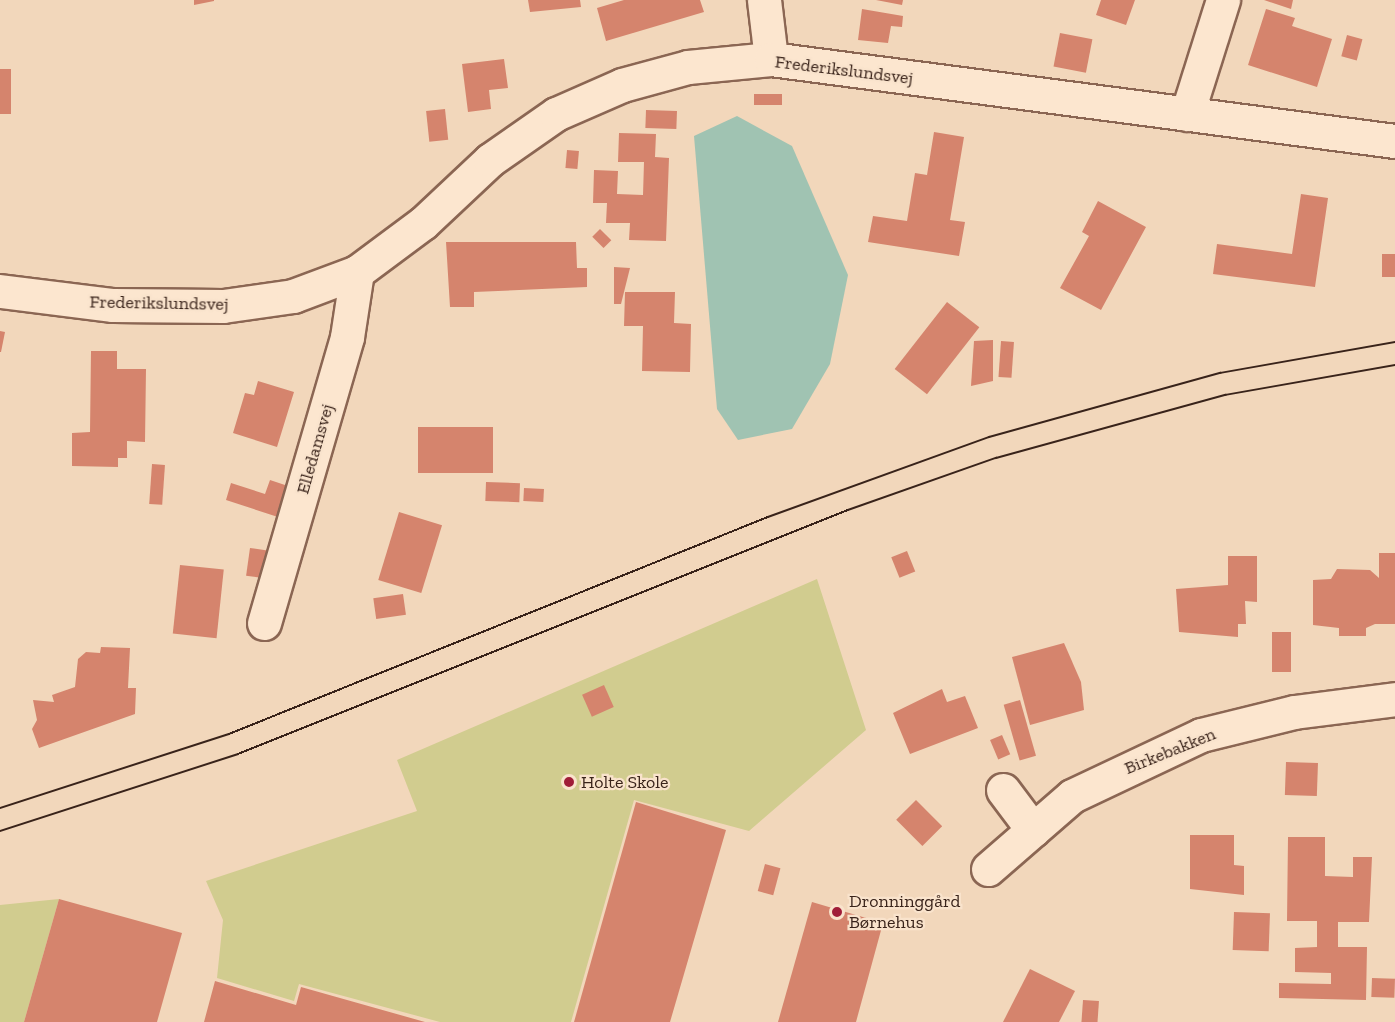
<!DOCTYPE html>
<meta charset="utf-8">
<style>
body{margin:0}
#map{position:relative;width:1395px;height:1022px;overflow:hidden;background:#f2d7bb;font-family:"Zilla Slab",serif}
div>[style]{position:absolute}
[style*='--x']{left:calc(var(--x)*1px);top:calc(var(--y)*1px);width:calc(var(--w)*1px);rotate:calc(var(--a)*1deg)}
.green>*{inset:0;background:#d1cc8f}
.water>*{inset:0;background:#a0c3b2}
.building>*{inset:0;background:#d5846d;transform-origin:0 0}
.roads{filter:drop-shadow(2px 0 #8b6653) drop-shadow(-2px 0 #8b6653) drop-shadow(0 2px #8b6653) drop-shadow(0 -2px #8b6653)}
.street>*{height:33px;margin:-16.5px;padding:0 16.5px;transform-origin:16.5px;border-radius:16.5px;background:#fce6cf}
.tram>*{height:1.5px;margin:-0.75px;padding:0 0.75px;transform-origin:0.75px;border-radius:0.75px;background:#39231a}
.dots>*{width:16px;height:16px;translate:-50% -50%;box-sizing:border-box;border:3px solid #f9e3cc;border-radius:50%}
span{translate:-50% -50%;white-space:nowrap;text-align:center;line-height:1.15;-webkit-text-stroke:4.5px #f9e3cc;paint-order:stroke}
.street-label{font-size:18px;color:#39231a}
.poi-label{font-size:18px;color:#39231a}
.left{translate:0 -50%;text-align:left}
</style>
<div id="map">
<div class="green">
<i style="clip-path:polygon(817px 579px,866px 730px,749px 831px,634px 800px,571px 1022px,440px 1022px,299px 984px,294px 1001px,217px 978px,223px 920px,206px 881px,417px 811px,397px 760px)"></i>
<i style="clip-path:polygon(59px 899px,24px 1022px,0 1022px,0 905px)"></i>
</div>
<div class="water">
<i style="clip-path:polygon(737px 116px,792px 146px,848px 275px,830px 364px,792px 429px,738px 440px,717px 409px,694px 136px)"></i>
</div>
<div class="building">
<i style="clip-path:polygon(194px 0,214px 0,214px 1px,194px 5px)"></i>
<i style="clip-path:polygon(528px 0,580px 0,581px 7px,530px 12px)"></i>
<i style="clip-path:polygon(624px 0,700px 0,704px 12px,606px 41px,597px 8px)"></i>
<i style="clip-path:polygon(876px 0,903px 0,902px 5px)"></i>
<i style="clip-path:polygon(1101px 0,1135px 0,1126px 25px,1096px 15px)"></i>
<i style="clip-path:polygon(1264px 0,1293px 0,1291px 9px)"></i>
<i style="clip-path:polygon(862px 9px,903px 16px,902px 27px,891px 26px,888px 43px,858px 40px)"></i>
<i style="clip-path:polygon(1266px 9px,1295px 18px,1292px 26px,1332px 39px,1317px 87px,1248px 65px)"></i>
<i style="left:1060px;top:33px;width:33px;height:34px;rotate:11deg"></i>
<i style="left:1347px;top:35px;width:16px;height:22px;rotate:15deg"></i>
<i style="clip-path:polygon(504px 59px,508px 88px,489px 90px,491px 109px,468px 112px,462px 64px)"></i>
<i style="left:0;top:69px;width:11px;height:45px"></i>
<i style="left:782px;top:94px;width:11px;height:28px;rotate:90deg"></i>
<i style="left:445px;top:109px;width:31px;height:19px;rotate:84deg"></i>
<i style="left:646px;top:110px;width:31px;height:18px;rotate:2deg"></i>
<i style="clip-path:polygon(934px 132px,964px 137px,950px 220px,965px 222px,959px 256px,868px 242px,873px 216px,907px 221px,915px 173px,927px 175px)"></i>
<i style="clip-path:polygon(619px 133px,656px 134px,655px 157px,669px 158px,666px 241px,629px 240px,630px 223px,606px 223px,607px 203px,593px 203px,594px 170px,618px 171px,617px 194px,643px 195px,644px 162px,618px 162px)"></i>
<i style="left:567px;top:150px;width:12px;height:18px;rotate:5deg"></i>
<i style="clip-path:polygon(1301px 194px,1328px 198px,1315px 287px,1213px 274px,1217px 244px,1292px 254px)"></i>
<i style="clip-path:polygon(1098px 201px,1146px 227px,1101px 310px,1060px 288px,1089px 236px,1082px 232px)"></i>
<i style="left:600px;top:229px;width:16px;height:11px;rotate:45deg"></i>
<i style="clip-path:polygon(446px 242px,576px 242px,577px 268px,587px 268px,587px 287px,474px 292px,474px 307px,450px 307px)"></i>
<i style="left:1382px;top:254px;width:13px;height:23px"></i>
<i style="clip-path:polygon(614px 267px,630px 268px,621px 304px,614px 304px)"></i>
<i style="clip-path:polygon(625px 292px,675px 292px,674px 323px,691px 324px,690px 372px,642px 371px,643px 326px,624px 326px)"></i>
<i style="left:947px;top:302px;width:41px;height:85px;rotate:38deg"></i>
<i style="clip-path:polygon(0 331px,5px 332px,1px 352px,0 352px)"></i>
<i style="clip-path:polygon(993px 340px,993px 381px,971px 386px,974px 341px)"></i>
<i style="left:1001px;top:341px;width:13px;height:36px;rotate:4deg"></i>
<i style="clip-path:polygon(91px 351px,117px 351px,117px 369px,146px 369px,145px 442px,127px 441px,127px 458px,118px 458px,118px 467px,72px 466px,72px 433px,90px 432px)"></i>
<i style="clip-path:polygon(258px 381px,294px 392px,277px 447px,233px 433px,245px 393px,254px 395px)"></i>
<i style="left:418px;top:427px;width:75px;height:46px"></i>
<i style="left:152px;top:464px;width:13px;height:40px;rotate:4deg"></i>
<i style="clip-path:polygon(270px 480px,291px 487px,281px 518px,226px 500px,231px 483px,265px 494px)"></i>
<i style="left:486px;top:482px;width:34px;height:19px;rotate:2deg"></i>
<i style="left:524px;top:488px;width:20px;height:13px;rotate:3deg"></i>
<i style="left:399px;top:512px;width:45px;height:71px;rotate:17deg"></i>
<i style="left:250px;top:548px;width:21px;height:28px;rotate:8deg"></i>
<i style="left:907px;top:551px;width:22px;height:17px;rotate:68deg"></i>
<i style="clip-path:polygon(1379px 553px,1395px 553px,1395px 624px,1375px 624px,1366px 628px,1366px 636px,1339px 636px,1339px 628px,1313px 625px,1313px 580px,1331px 579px,1337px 569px,1370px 570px,1379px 578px)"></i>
<i style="clip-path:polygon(1228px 556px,1257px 556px,1257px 602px,1245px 601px,1246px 624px,1238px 624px,1238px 637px,1179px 632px,1176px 589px,1228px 585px)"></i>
<i style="left:180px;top:565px;width:44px;height:69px;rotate:6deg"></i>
<i style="left:403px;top:594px;width:21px;height:30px;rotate:82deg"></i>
<i style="left:1272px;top:632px;width:19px;height:40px"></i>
<i style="clip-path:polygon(1064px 643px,1081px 682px,1084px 710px,1030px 725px,1012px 657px)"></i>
<i style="clip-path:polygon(101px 647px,130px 648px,128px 688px,136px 688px,135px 714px,39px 748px,32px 729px,37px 720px,33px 700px,54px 702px,52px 695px,75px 687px,78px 659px,86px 652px,100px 653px)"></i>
<i style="left:604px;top:685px;width:24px;height:24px;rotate:66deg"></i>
<i style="clip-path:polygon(942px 689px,947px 702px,965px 696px,978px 728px,910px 754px,893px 713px)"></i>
<i style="left:1020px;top:700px;width:58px;height:17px;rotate:74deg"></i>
<i style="left:1002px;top:735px;width:21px;height:13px;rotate:67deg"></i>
<i style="left:1286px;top:762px;width:32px;height:33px;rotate:2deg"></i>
<i style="left:916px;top:800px;width:37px;height:28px;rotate:45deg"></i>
<i style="clip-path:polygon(636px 802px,726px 830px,670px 1022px,574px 1022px)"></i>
<i style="clip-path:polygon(1190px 835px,1234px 835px,1234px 865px,1244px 866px,1244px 895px,1190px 889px)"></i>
<i style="clip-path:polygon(1288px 837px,1325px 837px,1325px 876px,1353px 877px,1353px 857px,1372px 857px,1369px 922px,1338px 922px,1338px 947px,1367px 947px,1366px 1000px,1279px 998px,1279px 983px,1331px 984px,1331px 973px,1295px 972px,1295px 948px,1317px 947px,1317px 921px,1287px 921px)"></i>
<i style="left:765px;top:864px;width:16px;height:28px;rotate:15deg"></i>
<i style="clip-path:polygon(59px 899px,182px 933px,157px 1022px,24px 1022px)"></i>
<i style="clip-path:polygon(812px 902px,883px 923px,856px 1022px,778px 1022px)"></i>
<i style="left:1234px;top:912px;width:36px;height:38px;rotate:2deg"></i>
<i style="clip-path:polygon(1030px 969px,1075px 991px,1059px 1022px,1003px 1022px)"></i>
<i style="left:1372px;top:978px;width:23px;height:19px;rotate:2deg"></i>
<i style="clip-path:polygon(215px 981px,296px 1005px,301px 987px,425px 1022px,204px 1022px)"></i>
<i style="left:1083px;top:1000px;width:16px;height:22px;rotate:4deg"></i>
</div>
<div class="roads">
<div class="street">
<i style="--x:764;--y:0;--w:59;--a:83.2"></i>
<i style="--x:1187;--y:114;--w:120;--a:-72.5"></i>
<i style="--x:0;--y:291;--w:114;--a:7.1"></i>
<i style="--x:113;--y:305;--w:110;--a:0.5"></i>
<i style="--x:223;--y:306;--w:71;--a:-8.1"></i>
<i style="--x:293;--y:296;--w:68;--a:-20.6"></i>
<i style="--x:357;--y:272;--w:82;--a:-36.6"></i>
<i style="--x:423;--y:223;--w:92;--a:-43.2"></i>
<i style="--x:490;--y:160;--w:80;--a:-34.9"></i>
<i style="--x:556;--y:114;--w:72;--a:-23.7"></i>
<i style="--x:622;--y:85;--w:68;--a:-15.3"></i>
<i style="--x:688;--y:67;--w:83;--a:-5.5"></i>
<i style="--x:771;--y:59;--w:629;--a:7.49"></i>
<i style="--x:264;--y:623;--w:298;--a:-73.8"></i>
<i style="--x:347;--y:337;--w:66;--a:-81.3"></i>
<i style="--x:1003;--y:790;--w:50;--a:53.1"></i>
<i style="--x:988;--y:869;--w:111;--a:-41"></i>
<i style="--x:1072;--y:796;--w:143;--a:-25.3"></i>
<i style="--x:1201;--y:735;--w:96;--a:-13.9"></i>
<i style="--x:1294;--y:712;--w:102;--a:-7.3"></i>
</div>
</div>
<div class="tram">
<i style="--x:0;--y:808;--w:241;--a:-17.9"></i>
<i style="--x:229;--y:734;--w:581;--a:-21.93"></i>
<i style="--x:768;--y:517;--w:235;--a:-19.9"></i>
<i style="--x:989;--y:437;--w:240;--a:-15.5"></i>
<i style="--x:1220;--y:373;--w:178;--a:-10"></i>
<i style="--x:0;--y:831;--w:250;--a:-17.9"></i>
<i style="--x:238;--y:754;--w:657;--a:-21.8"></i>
<i style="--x:848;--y:510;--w:157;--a:-19.4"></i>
<i style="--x:996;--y:458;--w:238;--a:-15.4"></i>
<i style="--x:1225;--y:395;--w:173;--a:-10"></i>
</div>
<div class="dots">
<i style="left:569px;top:782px;background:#a01d38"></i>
<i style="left:837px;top:912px;background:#a01d38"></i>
</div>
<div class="street-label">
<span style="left:844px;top:70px;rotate:7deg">Frederikslundsvej</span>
<span style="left:159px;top:303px;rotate:1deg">Frederikslundsvej</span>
<span style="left:315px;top:449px;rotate:-74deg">Elledamsvej</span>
<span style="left:1170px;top:751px;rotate:-22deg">Birkebakken</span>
</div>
<div class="poi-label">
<span class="left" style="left:581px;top:782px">Holte Skole</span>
<span class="left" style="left:849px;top:912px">Dronninggård<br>Børnehus</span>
</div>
</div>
